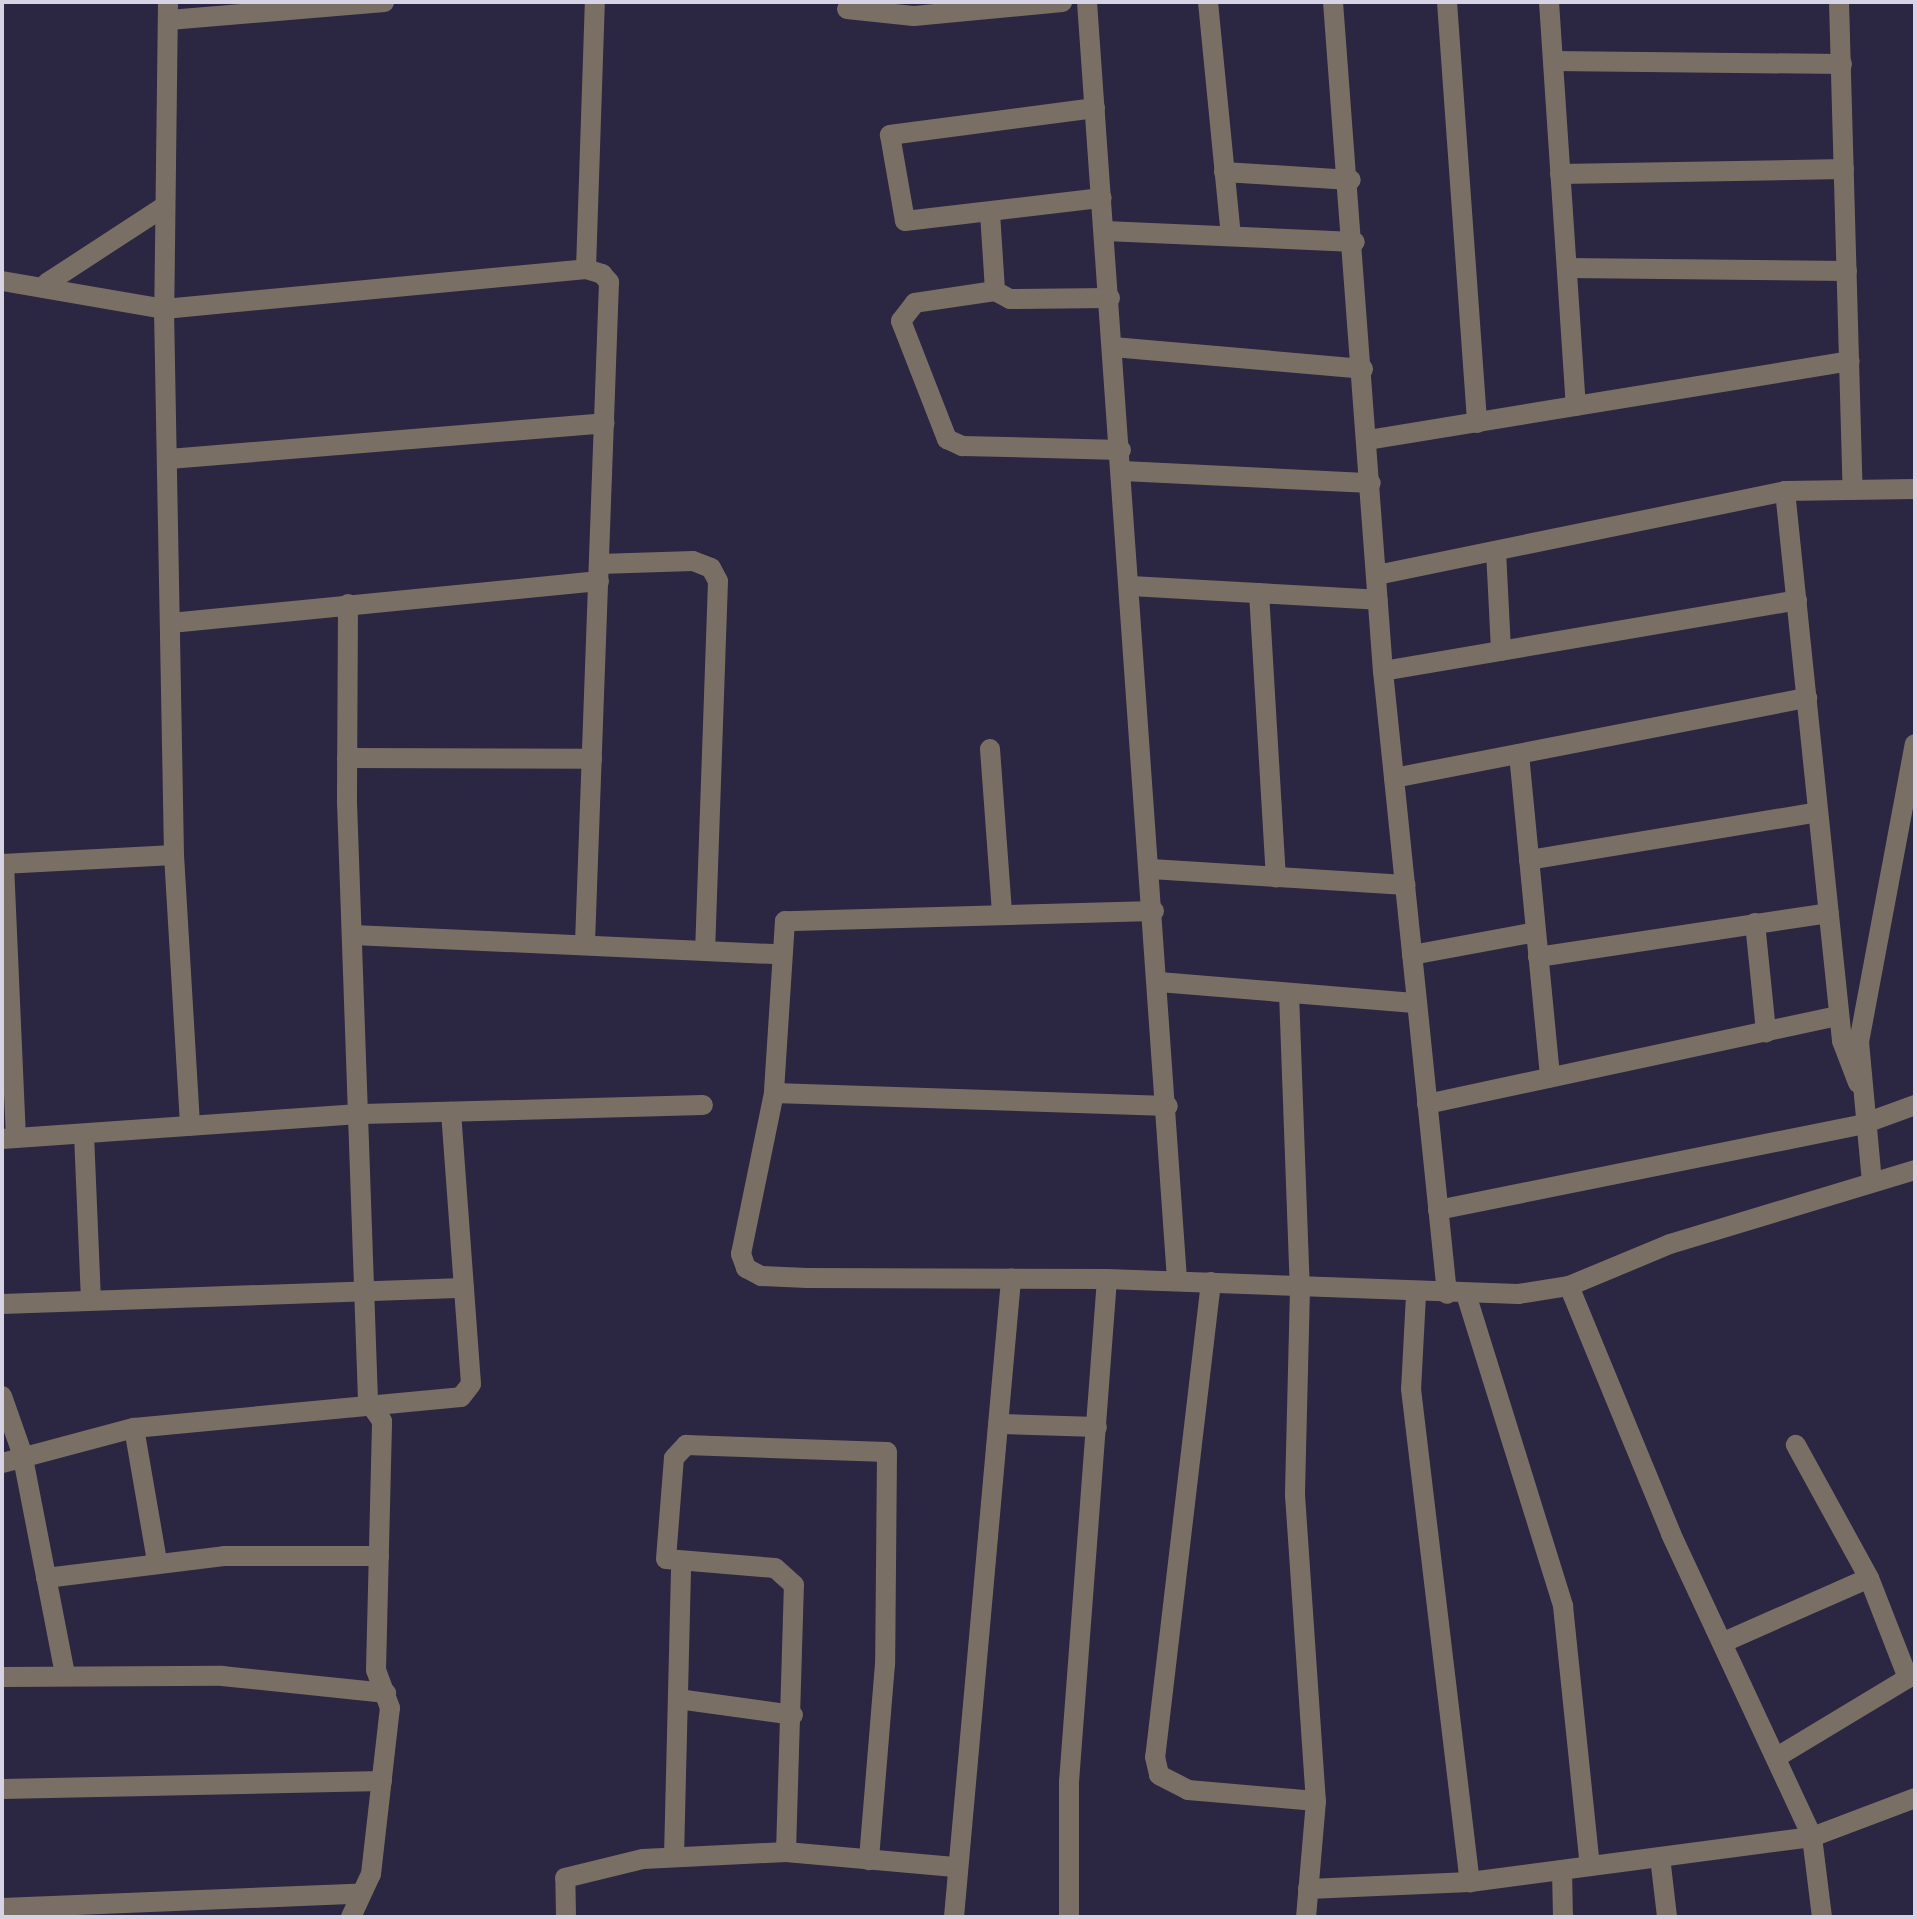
<!DOCTYPE html>
<style>
body{margin:0}
#map{position:relative;width:1917px;height:1919px;overflow:hidden;background:#2b2641;font-family:Raleway,sans-serif}
div>[style]{position:absolute}
[style*='--x']{left:calc(var(--x)*1px);top:calc(var(--y)*1px);width:calc(var(--w)*1px);rotate:calc(var(--a)*1deg)}
.minor>*{height:20px;margin:-10px;padding:0 10px;transform-origin:10px;border-radius:10px;background:#7a6f64}
span{translate:-50% -50%;white-space:nowrap;text-align:center;line-height:1.15;-webkit-text-stroke:6px #13111d;paint-order:stroke}
.frame{position:absolute;inset:0;border:4px solid #d5d3e4;pointer-events:none}
</style>
<div id="map">
<div class="minor">
<i style="--x:168;--y:2;--w:307;--a:90.7"></i>
<i style="--x:164;--y:309;--w:546;--a:88.95"></i>
<i style="--x:174;--y:855;--w:271;--a:86.6"></i>
<i style="--x:1087;--y:2;--w:1282;--a:85.97"></i>
<i style="--x:1208;--y:2;--w:235;--a:84.4"></i>
<i style="--x:1333;--y:2;--w:671;--a:85.73"></i>
<i style="--x:1383;--y:671;--w:626;--a:84.13"></i>
<i style="--x:1447;--y:2;--w:422;--a:85.9"></i>
<i style="--x:1549;--y:2;--w:405;--a:86.2"></i>
<i style="--x:1839;--y:2;--w:488;--a:88.4"></i>
<i style="--x:847;--y:9;--w:67;--a:6"></i>
<i style="--x:914;--y:16;--w:149;--a:-5.4"></i>
<i style="--x:169;--y:20;--w:216;--a:-4.8"></i>
<i style="--x:1553;--y:61;--w:289;--a:0.6"></i>
<i style="--x:1095;--y:108;--w:207;--a:172.5"></i>
<i style="--x:890;--y:135;--w:87;--a:80.1"></i>
<i style="--x:905;--y:221;--w:198;--a:-6.7"></i>
<i style="--x:1224;--y:172;--w:127;--a:3.6"></i>
<i style="--x:1560;--y:174;--w:284;--a:-1"></i>
<i style="--x:990;--y:213;--w:78;--a:86.3"></i>
<i style="--x:1105;--y:231;--w:250;--a:2.5"></i>
<i style="--x:1567;--y:268;--w:280;--a:0.6"></i>
<i style="--x:586;--y:269;--w:267;--a:-88.1"></i>
<i style="--x:2;--y:281;--w:164;--a:9.8"></i>
<i style="--x:164;--y:309;--w:424;--a:-5.4"></i>
<i style="--x:586;--y:269;--w:17;--a:17"></i>
<i style="--x:602;--y:274;--w:11;--a:49"></i>
<i style="--x:609;--y:282;--w:662;--a:92.08"></i>
<i style="--x:47;--y:283;--w:141;--a:-33.1"></i>
<i style="--x:1110;--y:298;--w:100;--a:179.4"></i>
<i style="--x:1010;--y:299;--w:17;--a:-152"></i>
<i style="--x:995;--y:291;--w:81;--a:171.5"></i>
<i style="--x:915;--y:303;--w:23;--a:128"></i>
<i style="--x:901;--y:321;--w:127;--a:68.7"></i>
<i style="--x:947;--y:439;--w:17;--a:25"></i>
<i style="--x:962;--y:446;--w:159;--a:1.4"></i>
<i style="--x:1113;--y:347;--w:251;--a:5"></i>
<i style="--x:1368;--y:440;--w:488;--a:-9.3"></i>
<i style="--x:169;--y:459;--w:437;--a:-4.7"></i>
<i style="--x:1123;--y:471;--w:248;--a:2.8"></i>
<i style="--x:1785;--y:491;--w:553;--a:84.08"></i>
<i style="--x:1842;--y:1041;--w:45;--a:69.1"></i>
<i style="--x:1496;--y:551;--w:100;--a:87.1"></i>
<i style="--x:599;--y:564;--w:94;--a:-1.8"></i>
<i style="--x:693;--y:561;--w:19;--a:21"></i>
<i style="--x:711;--y:568;--w:15;--a:62"></i>
<i style="--x:718;--y:581;--w:369;--a:92"></i>
<i style="--x:1377;--y:575;--w:417;--a:-11.6"></i>
<i style="--x:1785;--y:491;--w:130;--a:-0.9"></i>
<i style="--x:1131;--y:586;--w:247;--a:3.2"></i>
<i style="--x:1259;--y:593;--w:285;--a:86.6"></i>
<i style="--x:348;--y:604;--w:198;--a:90.3"></i>
<i style="--x:347;--y:802;--w:599;--a:87.99"></i>
<i style="--x:171;--y:623;--w:430;--a:-5.6"></i>
<i style="--x:1383;--y:671;--w:420;--a:-9.7"></i>
<i style="--x:990;--y:749;--w:165;--a:85.8"></i>
<i style="--x:1519;--y:754;--w:325;--a:84.5"></i>
<i style="--x:347;--y:758;--w:245;--a:0.2"></i>
<i style="--x:1394;--y:778;--w:421;--a:-11"></i>
<i style="--x:1529;--y:860;--w:293;--a:-9.4"></i>
<i style="--x:2;--y:864;--w:172;--a:-3"></i>
<i style="--x:4;--y:864;--w:274;--a:87.5"></i>
<i style="--x:1151;--y:869;--w:255;--a:3.6"></i>
<i style="--x:1154;--y:911;--w:369;--a:178.4"></i>
<i style="--x:785;--y:921;--w:172;--a:93.7"></i>
<i style="--x:774;--y:1093;--w:164;--a:101.6"></i>
<i style="--x:741;--y:1254;--w:15;--a:70"></i>
<i style="--x:746;--y:1268;--w:17;--a:28"></i>
<i style="--x:761;--y:1276;--w:46;--a:2.5"></i>
<i style="--x:807;--y:1278;--w:300;--a:0.2"></i>
<i style="--x:1107;--y:1279;--w:411;--a:2.1"></i>
<i style="--x:1518;--y:1294;--w:52;--a:-8.9"></i>
<i style="--x:1569;--y:1286;--w:109;--a:-22.6"></i>
<i style="--x:1670;--y:1244;--w:256;--a:-16.8"></i>
<i style="--x:1755;--y:923;--w:110;--a:84.2"></i>
<i style="--x:353;--y:935;--w:426;--a:2.6"></i>
<i style="--x:1412;--y:955;--w:126;--a:-10.5"></i>
<i style="--x:1538;--y:957;--w:294;--a:-8.6"></i>
<i style="--x:1159;--y:982;--w:259;--a:4.7"></i>
<i style="--x:1289;--y:993;--w:295;--a:87.9"></i>
<i style="--x:1300;--y:1288;--w:207;--a:91.4"></i>
<i style="--x:1295;--y:1495;--w:307;--a:86.1"></i>
<i style="--x:1316;--y:1801;--w:116;--a:94.9"></i>
<i style="--x:774;--y:1093;--w:394;--a:1.9"></i>
<i style="--x:1427;--y:1104;--w:421;--a:-12.1"></i>
<i style="--x:84;--y:1134;--w:166;--a:87.6"></i>
<i style="--x:2;--y:1139;--w:361;--a:-4"></i>
<i style="--x:362;--y:1114;--w:341;--a:-1.5"></i>
<i style="--x:1872;--y:1182;--w:141;--a:-95.3"></i>
<i style="--x:1859;--y:1042;--w:303;--a:-79.4"></i>
<i style="--x:1438;--y:1210;--w:434;--a:-11.4"></i>
<i style="--x:1863;--y:1124;--w:55;--a:-20.1"></i>
<i style="--x:1211;--y:1282;--w:478;--a:96.7"></i>
<i style="--x:1155;--y:1757;--w:18;--a:77"></i>
<i style="--x:1159;--y:1775;--w:33;--a:27"></i>
<i style="--x:1188;--y:1790;--w:128;--a:4.9"></i>
<i style="--x:1569;--y:1286;--w:268;--a:67.6"></i>
<i style="--x:1671;--y:1534;--w:334;--a:65"></i>
<i style="--x:1812;--y:1837;--w:81;--a:82.9"></i>
<i style="--x:1466;--y:1294;--w:327;--a:72.7"></i>
<i style="--x:1563;--y:1606;--w:261;--a:84.1"></i>
<i style="--x:1416;--y:1295;--w:94;--a:93"></i>
<i style="--x:1411;--y:1389;--w:497;--a:83.2"></i>
<i style="--x:2;--y:1304;--w:462;--a:-2"></i>
<i style="--x:2;--y:1396;--w:60;--a:70.7"></i>
<i style="--x:22;--y:1453;--w:226;--a:79"></i>
<i style="--x:1002;--y:1424;--w:95;--a:1.8"></i>
<i style="--x:134;--y:1428;--w:135;--a:80.2"></i>
<i style="--x:2;--y:1463;--w:137;--a:-14.9"></i>
<i style="--x:134;--y:1428;--w:328;--a:-5.4"></i>
<i style="--x:461;--y:1397;--w:16;--a:-52"></i>
<i style="--x:471;--y:1384;--w:273;--a:-94.2"></i>
<i style="--x:46;--y:1578;--w:179;--a:-7"></i>
<i style="--x:224;--y:1556;--w:155;--a:0"></i>
<i style="--x:1724;--y:1642;--w:158;--a:-23.8"></i>
<i style="--x:2;--y:1677;--w:220;--a:-0.3"></i>
<i style="--x:222;--y:1676;--w:165;--a:5.9"></i>
<i style="--x:678;--y:1699;--w:116;--a:7.9"></i>
<i style="--x:1777;--y:1757;--w:153;--a:-31.1"></i>
<i style="--x:1908;--y:1678;--w:107;--a:-111.3"></i>
<i style="--x:1869;--y:1578;--w:152;--a:-118.8"></i>
<i style="--x:2;--y:1789;--w:380;--a:-1.2"></i>
<i style="--x:786;--y:1852;--w:267;--a:-88.3"></i>
<i style="--x:794;--y:1585;--w:25;--a:-138"></i>
<i style="--x:775;--y:1568;--w:109;--a:-175.3"></i>
<i style="--x:666;--y:1559;--w:101;--a:-85.5"></i>
<i style="--x:674;--y:1458;--w:18;--a:-47"></i>
<i style="--x:686;--y:1445;--w:201;--a:2"></i>
<i style="--x:887;--y:1452;--w:212;--a:90.5"></i>
<i style="--x:885;--y:1664;--w:197;--a:94.7"></i>
<i style="--x:674;--y:1857;--w:292;--a:-88.6"></i>
<i style="--x:1660;--y:1857;--w:60;--a:83.3"></i>
<i style="--x:1562;--y:1870;--w:47;--a:88.8"></i>
<i style="--x:1308;--y:1889;--w:162;--a:-2.5"></i>
<i style="--x:1470;--y:1882;--w:345;--a:-7.5"></i>
<i style="--x:1812;--y:1837;--w:110;--a:-20.7"></i>
<i style="--x:2;--y:1908;--w:354;--a:-2.3"></i>
<i style="--x:351;--y:1917;--w:47;--a:-65.1"></i>
<i style="--x:371;--y:1874;--w:167;--a:-83.5"></i>
<i style="--x:390;--y:1708;--w:40;--a:-110.2"></i>
<i style="--x:376;--y:1670;--w:249;--a:-88.6"></i>
<i style="--x:382;--y:1421;--w:24;--a:-125"></i>
<i style="--x:566;--y:1917;--w:39;--a:-91"></i>
<i style="--x:565;--y:1878;--w:80;--a:-13.7"></i>
<i style="--x:643;--y:1859;--w:143;--a:-2.8"></i>
<i style="--x:786;--y:1852;--w:169;--a:5.1"></i>
<i style="--x:954;--y:1917;--w:641;--a:-84.89"></i>
<i style="--x:1069;--y:1917;--w:135;--a:-90"></i>
<i style="--x:1069;--y:1782;--w:504;--a:-85.68"></i>
</div>
<div class="frame"></div>
</div>
